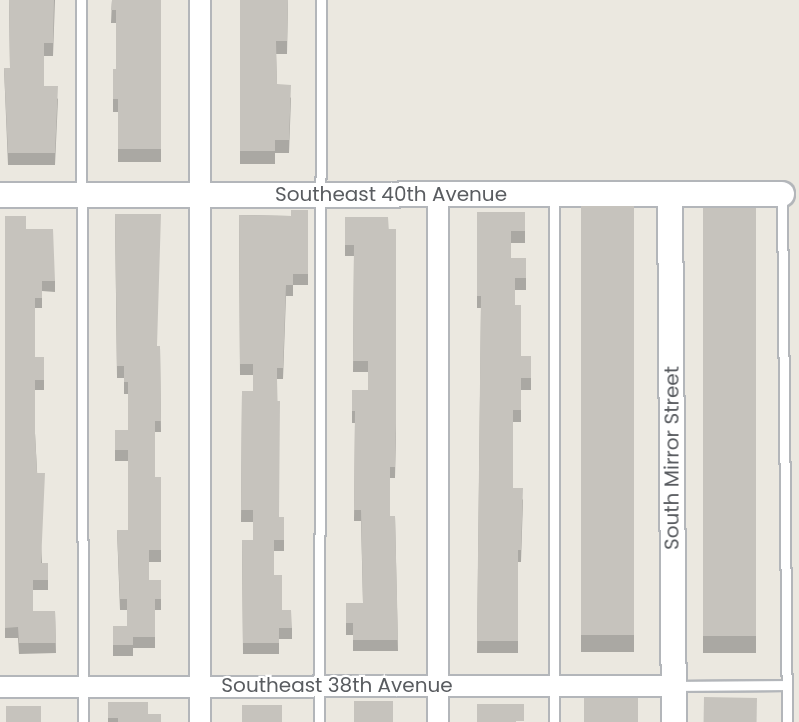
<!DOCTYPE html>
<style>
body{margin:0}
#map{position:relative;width:799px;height:722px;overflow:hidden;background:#ebe8e0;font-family:Poppins,sans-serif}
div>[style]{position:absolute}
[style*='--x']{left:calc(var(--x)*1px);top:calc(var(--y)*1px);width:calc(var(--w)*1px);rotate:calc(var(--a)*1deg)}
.roads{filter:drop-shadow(2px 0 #b3b6ba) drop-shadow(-2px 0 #b3b6ba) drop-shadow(0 2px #b3b6ba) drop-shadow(0 -2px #b3b6ba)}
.service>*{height:9px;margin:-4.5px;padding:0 4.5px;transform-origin:4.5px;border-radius:4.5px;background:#fff}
.minor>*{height:20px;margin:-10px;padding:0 10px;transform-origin:10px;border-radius:10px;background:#fff}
.tertiary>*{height:24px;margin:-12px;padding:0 12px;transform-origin:12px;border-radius:12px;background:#fff}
.wall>*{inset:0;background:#aaa8a3;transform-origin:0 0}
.building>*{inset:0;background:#c6c3bd;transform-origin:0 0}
span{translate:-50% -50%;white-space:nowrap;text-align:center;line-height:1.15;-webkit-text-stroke:4.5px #fff;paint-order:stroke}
.street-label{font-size:20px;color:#595c60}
</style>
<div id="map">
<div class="roads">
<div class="service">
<i style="--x:81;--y:0;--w:722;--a:89.84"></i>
<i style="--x:554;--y:196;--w:526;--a:90"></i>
<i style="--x:782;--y:196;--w:526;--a:89.46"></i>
<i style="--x:675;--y:686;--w:112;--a:-0.5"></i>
<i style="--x:319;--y:722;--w:722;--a:-89.84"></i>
</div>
<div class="minor">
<i style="--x:0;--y:687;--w:674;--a:-0.09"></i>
<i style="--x:200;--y:722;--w:722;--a:-90"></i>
<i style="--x:438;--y:722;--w:529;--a:-90"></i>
</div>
<div class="tertiary">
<i style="--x:0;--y:195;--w:782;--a:-0.07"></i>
<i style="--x:670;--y:195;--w:527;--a:89.57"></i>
</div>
</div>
<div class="wall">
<i style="clip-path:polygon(9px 0,55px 0,53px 56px,44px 56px,44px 86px,58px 99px,55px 165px,8px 165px,4px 68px,10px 68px)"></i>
<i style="clip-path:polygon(112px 0,161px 0,161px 162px,118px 162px,118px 112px,113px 112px,113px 69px,116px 69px,116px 23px,111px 23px)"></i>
<i style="clip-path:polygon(240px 0,288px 0,287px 54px,276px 54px,277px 84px,291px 98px,289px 153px,275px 153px,275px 164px,240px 164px)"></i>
<i style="left:634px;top:206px;width:446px;height:53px;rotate:90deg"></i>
<i style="left:703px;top:208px;width:53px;height:445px"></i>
<i style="clip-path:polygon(308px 210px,308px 285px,293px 285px,293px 296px,286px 296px,283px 379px,277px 379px,279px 517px,284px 517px,284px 551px,274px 551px,274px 575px,282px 610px,292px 628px,292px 639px,279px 639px,279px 654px,243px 654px,242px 540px,253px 540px,253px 522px,241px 522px,242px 391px,253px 391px,253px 375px,240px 375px,239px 215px,291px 216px)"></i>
<i style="clip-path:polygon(477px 212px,525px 212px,525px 243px,511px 243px,511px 258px,526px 258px,526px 290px,515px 290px,515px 305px,521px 356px,531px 356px,531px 390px,521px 390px,521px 422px,513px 422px,513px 488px,523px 500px,521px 562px,518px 562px,518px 653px,477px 653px,481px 308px,477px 308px)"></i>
<i style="clip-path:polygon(115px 214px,157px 346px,160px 346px,161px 432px,155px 432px,155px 477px,161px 477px,161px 562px,149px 562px,149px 580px,161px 580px,161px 610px,155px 610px,155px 648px,133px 648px,133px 656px,113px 656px,113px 626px,127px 626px,127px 610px,120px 610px,117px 530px,128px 530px,128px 461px,115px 461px,115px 430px,128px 430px,128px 394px,124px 394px,124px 378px,117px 378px)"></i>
<i style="clip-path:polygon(5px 216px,26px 229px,55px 281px,55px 292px,42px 291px,42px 308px,35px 308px,35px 357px,44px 357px,44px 390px,35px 390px,35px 433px,42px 563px,48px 563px,48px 590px,33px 590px,33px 611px,55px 611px,56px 653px,19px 654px,18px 638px,5px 638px)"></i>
<i style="clip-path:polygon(345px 217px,388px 217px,396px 433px,395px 478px,390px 478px,390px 516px,395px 516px,398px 651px,353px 651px,353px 635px,346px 635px,346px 603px,363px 603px,361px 521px,354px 521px,355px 423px,352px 423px,352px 390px,368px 390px,368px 372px,353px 372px,354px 256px,345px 256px)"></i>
<i style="clip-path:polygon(108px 702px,148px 714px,161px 722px,108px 722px)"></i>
</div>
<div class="building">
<i style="clip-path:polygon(9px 0,54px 0,53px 43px,44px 43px,44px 86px,58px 86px,55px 153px,8px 153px,4px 68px,10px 68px)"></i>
<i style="clip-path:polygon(112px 0,161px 0,161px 149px,118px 149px,118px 99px,113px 99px,113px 69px,116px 69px,116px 10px,111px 10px)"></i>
<i style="clip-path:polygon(240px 0,288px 0,287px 41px,276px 41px,277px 84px,291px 85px,289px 140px,275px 140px,275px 151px,240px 151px)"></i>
<i style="left:634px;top:206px;width:429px;height:53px;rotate:90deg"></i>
<i style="left:703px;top:208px;width:53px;height:428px"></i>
<i style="clip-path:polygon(291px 210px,308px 210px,308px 274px,293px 274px,293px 285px,286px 285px,283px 368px,277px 368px,277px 401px,280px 401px,279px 517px,284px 517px,284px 540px,274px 540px,274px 575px,282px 575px,282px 610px,291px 610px,292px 628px,279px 628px,279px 643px,243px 643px,242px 540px,253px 540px,253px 510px,241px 510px,242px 391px,253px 391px,253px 364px,240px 364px,239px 215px,291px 216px)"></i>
<i style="clip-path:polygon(477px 212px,525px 212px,525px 231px,511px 231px,511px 258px,526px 258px,526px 278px,515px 278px,515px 305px,521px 305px,521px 356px,531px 356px,531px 378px,521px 378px,521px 410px,513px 410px,513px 488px,523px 488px,521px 550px,518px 550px,518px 641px,477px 641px,481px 296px,477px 296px)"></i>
<i style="clip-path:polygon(115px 214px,161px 214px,157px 346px,160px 346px,161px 421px,155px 421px,155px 477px,161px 477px,161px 550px,149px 550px,149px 580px,161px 580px,161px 599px,155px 599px,155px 637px,133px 637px,133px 645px,113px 645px,113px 626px,127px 626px,127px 599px,120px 599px,117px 530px,128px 530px,128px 450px,115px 450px,115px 430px,128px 430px,128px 382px,124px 382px,124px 366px,117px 366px)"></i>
<i style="clip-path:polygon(5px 216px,26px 216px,26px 229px,53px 229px,55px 281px,42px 281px,42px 298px,35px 298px,35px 357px,44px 357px,44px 380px,35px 380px,35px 433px,37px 473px,45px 473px,41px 563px,48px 563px,48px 580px,33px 580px,33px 611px,55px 611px,56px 643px,19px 643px,18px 627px,5px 628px)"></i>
<i style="clip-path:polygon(345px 217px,388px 217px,388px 229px,396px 229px,396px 422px,395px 467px,390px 467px,390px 516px,395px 516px,398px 640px,353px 640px,353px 623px,346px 623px,346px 603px,363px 603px,361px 510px,354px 510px,355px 411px,352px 411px,352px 390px,368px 390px,368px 361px,353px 361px,354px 245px,345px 245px)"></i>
<i style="left:704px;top:697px;width:53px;height:25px;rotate:1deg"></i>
<i style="left:584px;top:698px;width:54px;height:24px"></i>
<i style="left:354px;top:701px;width:39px;height:21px"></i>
<i style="clip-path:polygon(108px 702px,148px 702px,148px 714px,161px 714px,161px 722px,118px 722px,118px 718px,108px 718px)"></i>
<i style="clip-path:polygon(477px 704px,524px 704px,524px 721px,516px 721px,516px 722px,477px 722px)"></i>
<i style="left:242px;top:705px;width:40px;height:17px"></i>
<i style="left:6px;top:706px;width:35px;height:16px"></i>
</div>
<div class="street-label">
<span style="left:391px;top:194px">Southeast 40th Avenue</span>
<span style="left:672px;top:458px;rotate:-90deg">South Mirror Street</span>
<span style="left:337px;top:685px">Southeast 38th Avenue</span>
</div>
</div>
